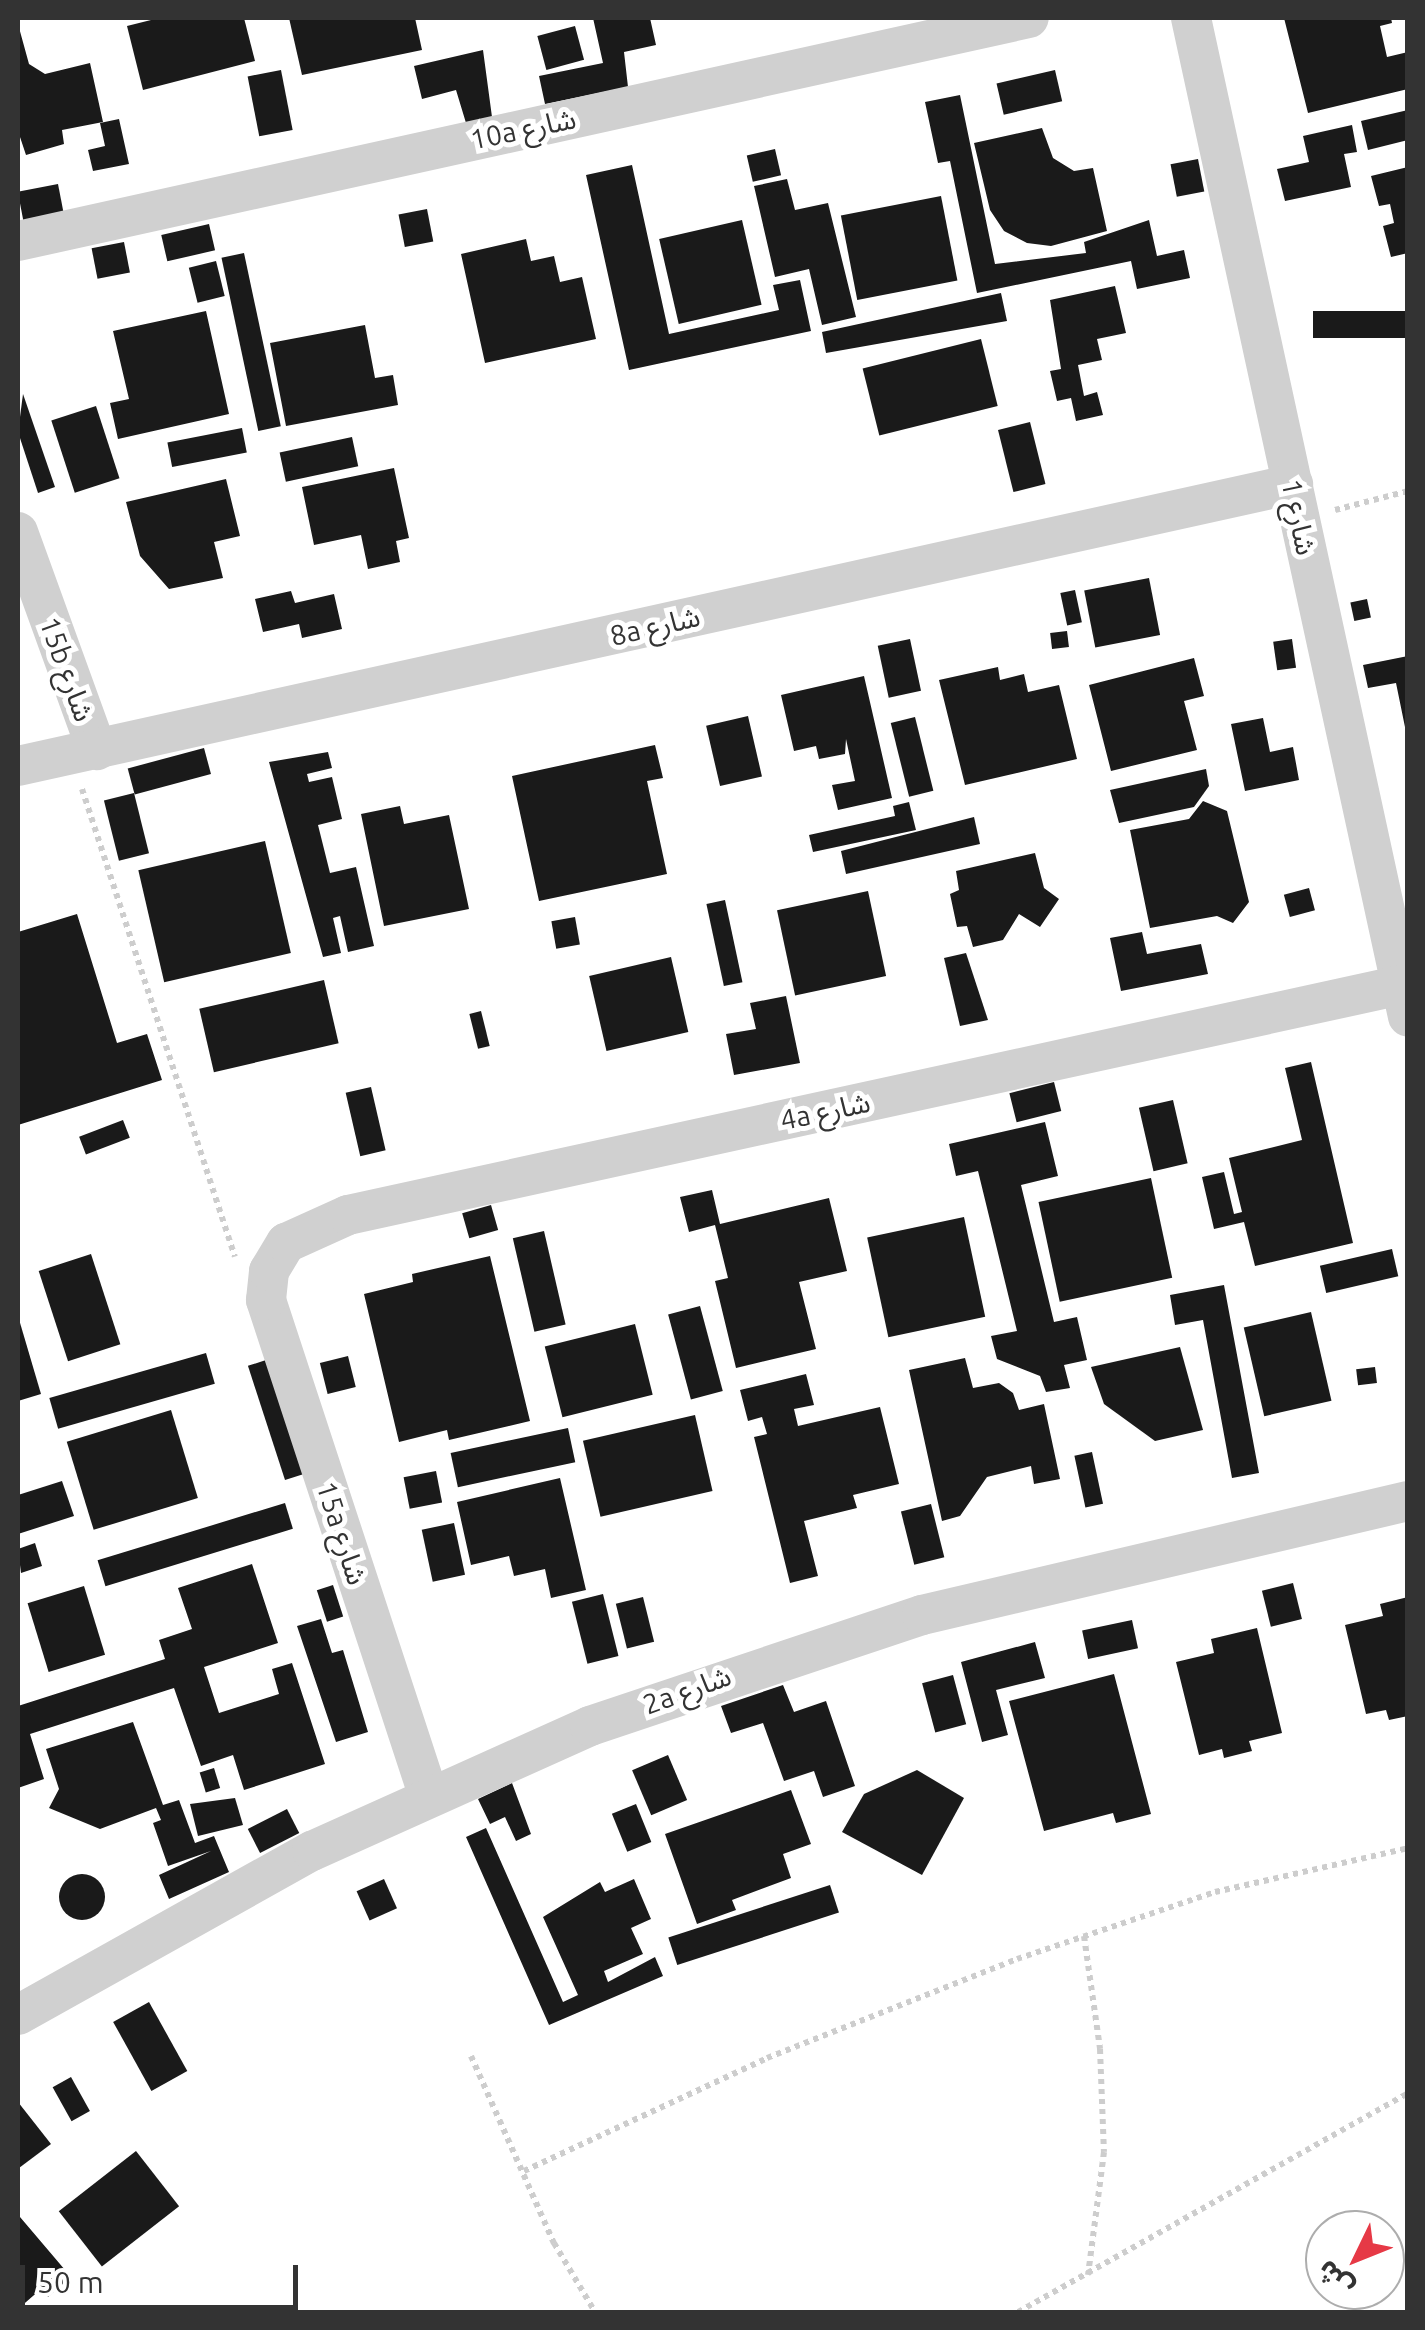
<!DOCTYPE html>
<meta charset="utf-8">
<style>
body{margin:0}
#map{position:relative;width:1425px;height:2330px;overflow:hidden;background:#fff;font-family:Ubuntu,"Noto Sans Arabic",sans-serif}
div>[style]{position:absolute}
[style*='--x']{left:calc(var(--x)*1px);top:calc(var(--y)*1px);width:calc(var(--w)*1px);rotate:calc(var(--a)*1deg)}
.building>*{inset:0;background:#1a1a1a;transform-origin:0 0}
.round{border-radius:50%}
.path>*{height:6px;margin-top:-3px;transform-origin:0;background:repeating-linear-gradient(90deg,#cdcdcd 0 5px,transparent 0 10px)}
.minor>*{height:40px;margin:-20px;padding:0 20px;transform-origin:20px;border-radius:20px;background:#d0d0d0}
span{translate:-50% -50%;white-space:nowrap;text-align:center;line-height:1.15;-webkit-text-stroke:10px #fff;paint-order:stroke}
.street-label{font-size:28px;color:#333}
.frame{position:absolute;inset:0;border:20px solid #333;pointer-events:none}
.north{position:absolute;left:1305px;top:2210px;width:100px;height:100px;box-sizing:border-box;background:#fff;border:2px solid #adadad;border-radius:50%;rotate:227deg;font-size:28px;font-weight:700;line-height:40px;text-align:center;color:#333}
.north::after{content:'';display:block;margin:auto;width:35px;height:45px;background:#e63946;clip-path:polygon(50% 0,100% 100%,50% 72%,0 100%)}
.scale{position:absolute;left:20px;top:2265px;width:278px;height:45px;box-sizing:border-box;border:5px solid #333;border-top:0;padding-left:12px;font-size:30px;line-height:35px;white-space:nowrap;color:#333;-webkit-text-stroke:8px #fff;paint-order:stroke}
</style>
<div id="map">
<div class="building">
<i style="clip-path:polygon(159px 18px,244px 18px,255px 61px,143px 90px,127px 26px)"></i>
<i style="clip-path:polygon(289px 18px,415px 18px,422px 50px,302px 75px)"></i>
<i style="clip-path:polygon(593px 18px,650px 18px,656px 45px,624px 52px,628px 87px,545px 104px,539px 76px,603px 63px)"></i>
<i style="clip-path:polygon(1284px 18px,1391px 18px,1392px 23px,1380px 26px,1387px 57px,1408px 52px,1408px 89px,1308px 113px)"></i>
<i style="clip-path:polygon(18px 24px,29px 64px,45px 74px,90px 63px,103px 122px,62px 130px,64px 144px,26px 155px,18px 131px)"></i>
<i style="left:575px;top:26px;width:35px;height:39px;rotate:75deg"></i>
<i style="clip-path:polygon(483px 50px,492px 117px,466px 123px,456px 90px,422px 99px,414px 66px)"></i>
<i style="left:281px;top:70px;width:61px;height:34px;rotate:79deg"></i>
<i style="left:1055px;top:70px;width:32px;height:60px;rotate:77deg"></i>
<i style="clip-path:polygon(960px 95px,995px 264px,1086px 253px,1084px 242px,1149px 220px,1157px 256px,1184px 250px,1190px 278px,1137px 289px,1131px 261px,977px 293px,950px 161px,938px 163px,925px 102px)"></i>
<i style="clip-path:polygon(1408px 110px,1408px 140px,1368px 150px,1361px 121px)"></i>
<i style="clip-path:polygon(119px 119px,129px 164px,93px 171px,88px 150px,105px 146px,100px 123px)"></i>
<i style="clip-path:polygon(1352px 125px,1357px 152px,1344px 154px,1351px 187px,1285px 201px,1277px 169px,1309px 162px,1303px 136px)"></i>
<i style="clip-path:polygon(1042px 128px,1053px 158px,1074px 171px,1093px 168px,1107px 231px,1051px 246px,1027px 243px,1004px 231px,990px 210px,974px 143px)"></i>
<i style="left:775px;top:149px;width:27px;height:29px;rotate:77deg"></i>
<i style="left:1198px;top:159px;width:33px;height:28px;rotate:79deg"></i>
<i style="clip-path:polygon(632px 165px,669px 334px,779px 310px,773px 285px,800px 280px,811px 331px,629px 370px,586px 175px)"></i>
<i style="clip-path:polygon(1408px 167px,1408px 253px,1391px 257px,1383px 226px,1394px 223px,1390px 204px,1379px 206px,1371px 176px)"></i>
<i style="clip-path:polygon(787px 179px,795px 210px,828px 203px,856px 317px,822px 325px,809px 269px,775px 277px,754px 186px)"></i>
<i style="left:58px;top:184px;width:31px;height:41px;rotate:79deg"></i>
<i style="left:941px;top:196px;width:86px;height:102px;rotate:79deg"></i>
<i style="left:427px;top:209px;width:33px;height:29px;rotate:79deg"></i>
<i style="left:742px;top:220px;width:87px;height:85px;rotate:77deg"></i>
<i style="left:209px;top:224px;width:27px;height:49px;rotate:77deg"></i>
<i style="clip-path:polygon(526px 239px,531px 261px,554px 256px,560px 282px,582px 277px,596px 339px,485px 363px,461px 254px)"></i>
<i style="left:124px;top:242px;width:31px;height:33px;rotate:79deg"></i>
<i style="left:244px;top:253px;width:177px;height:23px;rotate:78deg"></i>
<i style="left:216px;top:261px;width:36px;height:28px;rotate:76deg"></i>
<i style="clip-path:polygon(1115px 286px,1126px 333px,1097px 339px,1102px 360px,1078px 365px,1084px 396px,1097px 392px,1103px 415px,1076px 421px,1071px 398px,1057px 401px,1050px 371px,1061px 369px,1050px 300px)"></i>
<i style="clip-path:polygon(1001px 293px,1007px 321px,826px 353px,822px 332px)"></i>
<i style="clip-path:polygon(206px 311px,229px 414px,118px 439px,110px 403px,129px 399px,113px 331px)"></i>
<i style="left:1408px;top:311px;width:27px;height:95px;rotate:90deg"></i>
<i style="clip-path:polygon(365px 325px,375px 378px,393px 375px,398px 405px,286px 426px,270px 343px)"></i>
<i style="left:981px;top:339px;width:69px;height:122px;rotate:76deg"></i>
<i style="clip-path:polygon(23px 394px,55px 487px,38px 493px,18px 432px)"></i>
<i style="left:96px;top:406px;width:76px;height:47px;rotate:72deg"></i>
<i style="left:1030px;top:422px;width:64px;height:33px;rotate:76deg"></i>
<i style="left:242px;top:428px;width:25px;height:76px;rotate:79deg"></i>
<i style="left:352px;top:437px;width:30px;height:74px;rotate:78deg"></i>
<i style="clip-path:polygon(394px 468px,409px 538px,396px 541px,400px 562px,368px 569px,361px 535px,314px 545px,302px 487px)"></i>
<i style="clip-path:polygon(226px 479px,240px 536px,214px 542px,223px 578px,169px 589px,140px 556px,126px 502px)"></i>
<i style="left:1149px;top:578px;width:58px;height:66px;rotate:79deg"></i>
<i style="left:1075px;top:590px;width:33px;height:15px;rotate:78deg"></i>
<i style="clip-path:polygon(291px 591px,295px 603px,334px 594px,342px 629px,302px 638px,299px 624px,263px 632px,255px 599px)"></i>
<i style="left:1367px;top:599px;width:19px;height:17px;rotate:78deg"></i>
<i style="left:1067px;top:631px;width:16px;height:17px;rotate:83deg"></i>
<i style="left:910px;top:639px;width:53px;height:33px;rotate:78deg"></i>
<i style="left:1292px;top:639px;width:29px;height:19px;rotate:82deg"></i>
<i style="clip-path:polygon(1408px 656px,1408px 732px,1406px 732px,1396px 683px,1368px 688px,1363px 665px)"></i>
<i style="clip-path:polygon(1194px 658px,1204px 696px,1184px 701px,1197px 750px,1111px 771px,1089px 685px)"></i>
<i style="clip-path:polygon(998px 667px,1000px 680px,1024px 674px,1028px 692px,1059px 685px,1077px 759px,965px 785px,939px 680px)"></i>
<i style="clip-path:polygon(864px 676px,892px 798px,838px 810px,832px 785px,855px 781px,846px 739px,845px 754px,819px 759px,816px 746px,794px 751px,781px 695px)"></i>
<i style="left:748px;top:716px;width:62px;height:43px;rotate:77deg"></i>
<i style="left:915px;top:717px;width:76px;height:25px;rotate:76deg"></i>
<i style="clip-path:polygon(1263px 718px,1270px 752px,1293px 747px,1299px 780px,1245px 791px,1231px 724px)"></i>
<i style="clip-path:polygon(655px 745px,663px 778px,647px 781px,667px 874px,539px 901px,512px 776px)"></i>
<i style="left:204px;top:748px;width:27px;height:79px;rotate:75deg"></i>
<i style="clip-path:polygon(328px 752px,332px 768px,307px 774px,309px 782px,332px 777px,342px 819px,318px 825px,330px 873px,356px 867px,374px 946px,348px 952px,340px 916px,333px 918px,341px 953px,323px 957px,269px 762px)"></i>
<i style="clip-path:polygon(1206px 769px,1209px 786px,1194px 807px,1119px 823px,1110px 790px)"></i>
<i style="left:134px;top:793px;width:62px;height:31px;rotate:76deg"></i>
<i style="clip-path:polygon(1203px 801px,1227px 811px,1249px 902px,1233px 923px,1217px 916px,1150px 928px,1130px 830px,1189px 819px)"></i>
<i style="clip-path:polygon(909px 802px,916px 830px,813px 852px,809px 835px,895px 816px,893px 806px)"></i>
<i style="clip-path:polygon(400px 806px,404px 824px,449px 815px,469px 909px,384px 926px,361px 814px)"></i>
<i style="clip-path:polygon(974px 817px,980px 844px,846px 874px,841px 851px)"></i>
<i style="left:265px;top:841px;width:115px;height:130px;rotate:77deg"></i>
<i style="clip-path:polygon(1035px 853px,1044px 888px,1059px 899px,1040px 927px,1019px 914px,1003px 940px,973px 947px,967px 926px,957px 927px,950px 894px,959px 890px,956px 871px)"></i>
<i style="left:1309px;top:888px;width:23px;height:26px;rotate:75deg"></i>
<i style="left:868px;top:891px;width:87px;height:93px;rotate:78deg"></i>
<i style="left:725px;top:900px;width:84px;height:19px;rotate:78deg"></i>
<i style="clip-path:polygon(77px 914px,117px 1043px,147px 1034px,162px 1080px,18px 1125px,18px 932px)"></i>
<i style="left:575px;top:917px;width:28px;height:24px;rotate:80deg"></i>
<i style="clip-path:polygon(1142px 932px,1147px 954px,1201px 944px,1208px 974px,1121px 991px,1110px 938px)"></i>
<i style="clip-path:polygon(966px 953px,988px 1020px,960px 1026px,944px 958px)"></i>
<i style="left:671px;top:957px;width:77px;height:84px;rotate:77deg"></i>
<i style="left:324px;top:980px;width:65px;height:128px;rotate:77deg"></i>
<i style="clip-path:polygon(786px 996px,800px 1063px,734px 1075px,726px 1034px,756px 1029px,750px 1003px)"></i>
<i style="left:481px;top:1011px;width:36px;height:12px;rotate:76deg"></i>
<i style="clip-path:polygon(1311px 1062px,1353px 1243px,1255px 1266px,1244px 1222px,1214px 1229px,1202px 1177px,1224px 1172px,1234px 1214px,1242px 1212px,1229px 1158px,1302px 1140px,1285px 1068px)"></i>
<i style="left:1054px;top:1082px;width:30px;height:46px;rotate:76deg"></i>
<i style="left:371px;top:1087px;width:65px;height:26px;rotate:77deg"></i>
<i style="left:1173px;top:1100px;width:65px;height:35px;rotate:77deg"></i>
<i style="left:123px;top:1120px;width:19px;height:47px;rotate:69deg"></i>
<i style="clip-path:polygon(1045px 1122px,1058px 1176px,1021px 1185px,1054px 1322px,1077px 1317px,1087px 1360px,1064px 1365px,1070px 1388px,1046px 1392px,1040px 1376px,997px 1359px,991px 1336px,1017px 1331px,978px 1171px,956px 1176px,949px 1144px)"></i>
<i style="left:1151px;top:1178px;width:102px;height:115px;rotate:78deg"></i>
<i style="clip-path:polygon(712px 1190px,720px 1224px,829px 1198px,847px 1271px,799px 1282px,816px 1349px,736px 1368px,715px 1281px,728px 1278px,715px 1225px,689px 1232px,680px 1197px)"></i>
<i style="left:491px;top:1205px;width:26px;height:30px;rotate:74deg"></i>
<i style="left:964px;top:1217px;width:102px;height:99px;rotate:78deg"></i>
<i style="left:544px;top:1231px;width:96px;height:32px;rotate:77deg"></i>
<i style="left:1392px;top:1249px;width:28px;height:74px;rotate:77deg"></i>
<i style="left:91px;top:1254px;width:95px;height:55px;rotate:72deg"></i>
<i style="clip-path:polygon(490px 1256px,530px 1421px,449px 1440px,447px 1430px,399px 1442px,364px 1294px,413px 1282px,412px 1274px)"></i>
<i style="clip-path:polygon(1224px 1285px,1259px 1473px,1232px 1478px,1203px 1320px,1175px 1325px,1170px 1295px)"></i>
<i style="left:700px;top:1306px;width:88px;height:33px;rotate:75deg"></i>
<i style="left:1311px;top:1312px;width:91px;height:69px;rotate:77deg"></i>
<i style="clip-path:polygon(18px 1316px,41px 1394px,18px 1401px)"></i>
<i style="left:635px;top:1324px;width:73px;height:93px;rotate:76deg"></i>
<i style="clip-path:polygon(1180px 1347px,1203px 1430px,1155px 1441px,1104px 1404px,1091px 1367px)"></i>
<i style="left:206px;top:1353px;width:32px;height:163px;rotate:74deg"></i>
<i style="left:348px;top:1356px;width:32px;height:29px;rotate:76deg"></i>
<i style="clip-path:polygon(965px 1358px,973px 1388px,999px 1383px,1013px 1393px,1019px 1410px,1044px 1404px,1060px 1479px,1034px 1484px,1031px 1466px,987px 1477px,960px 1516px,942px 1521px,909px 1370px)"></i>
<i style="left:266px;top:1360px;width:120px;height:19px;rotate:72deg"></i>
<i style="left:1375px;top:1367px;width:16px;height:19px;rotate:83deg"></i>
<i style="clip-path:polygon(806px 1374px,814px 1405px,794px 1409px,798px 1426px,880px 1407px,899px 1484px,853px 1495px,857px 1508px,804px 1521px,818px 1576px,790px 1583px,754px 1437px,767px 1434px,762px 1417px,748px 1421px,740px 1390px)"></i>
<i style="left:171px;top:1410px;width:92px;height:109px;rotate:73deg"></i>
<i style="left:695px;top:1415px;width:78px;height:115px;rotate:77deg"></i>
<i style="left:568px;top:1428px;width:35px;height:120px;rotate:78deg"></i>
<i style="left:1092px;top:1452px;width:53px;height:18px;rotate:78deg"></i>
<i style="left:436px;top:1471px;width:32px;height:33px;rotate:79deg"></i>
<i style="clip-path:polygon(560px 1478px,586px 1590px,551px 1598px,545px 1569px,514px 1576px,509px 1556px,471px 1565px,457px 1502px)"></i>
<i style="clip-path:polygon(62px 1481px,74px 1516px,18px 1534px,18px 1495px)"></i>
<i style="left:285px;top:1503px;width:27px;height:196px;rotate:73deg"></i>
<i style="left:931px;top:1504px;width:55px;height:31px;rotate:76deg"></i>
<i style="left:454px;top:1523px;width:53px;height:33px;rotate:78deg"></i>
<i style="clip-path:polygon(35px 1543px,42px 1566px,21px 1573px,18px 1549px)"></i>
<i style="clip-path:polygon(252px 1564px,278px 1643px,204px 1667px,219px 1713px,279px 1694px,272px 1669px,292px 1663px,325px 1764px,244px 1790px,233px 1755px,201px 1766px,174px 1688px,30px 1734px,44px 1779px,18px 1788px,18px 1706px,165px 1659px,159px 1640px,192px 1629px,178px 1588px)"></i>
<i style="left:1293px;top:1583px;width:37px;height:32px;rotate:76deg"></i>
<i style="left:333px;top:1585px;width:33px;height:17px;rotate:72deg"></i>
<i style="left:84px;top:1586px;width:72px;height:59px;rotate:73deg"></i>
<i style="left:603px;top:1594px;width:64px;height:32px;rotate:76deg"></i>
<i style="left:643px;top:1597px;width:46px;height:28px;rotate:76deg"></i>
<i style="clip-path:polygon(1408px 1597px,1408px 1716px,1389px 1720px,1386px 1710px,1366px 1714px,1345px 1625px,1383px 1616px,1380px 1604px)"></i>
<i style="clip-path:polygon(321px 1619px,332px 1653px,343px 1650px,368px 1732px,336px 1742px,297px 1626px)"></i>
<i style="left:1132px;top:1620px;width:29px;height:51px;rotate:78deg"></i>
<i style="clip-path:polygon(1257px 1628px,1282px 1733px,1249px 1741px,1252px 1751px,1224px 1758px,1222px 1749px,1199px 1755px,1176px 1662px,1214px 1653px,1211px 1639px)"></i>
<i style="clip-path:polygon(1035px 1642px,1045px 1678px,996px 1690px,1008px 1735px,982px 1742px,961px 1662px)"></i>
<i style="clip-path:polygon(1114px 1674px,1151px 1814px,1116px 1823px,1113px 1813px,1044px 1831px,1009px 1701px)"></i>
<i style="left:953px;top:1675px;width:51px;height:32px;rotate:75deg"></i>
<i style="clip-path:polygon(783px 1685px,794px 1712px,826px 1701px,855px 1786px,823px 1797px,814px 1771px,784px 1781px,763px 1723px,731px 1733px,721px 1706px)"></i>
<i style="clip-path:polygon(133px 1722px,163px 1805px,179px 1800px,195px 1843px,214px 1836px,229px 1872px,169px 1899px,159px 1875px,211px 1851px,168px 1866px,153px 1823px,161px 1820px,156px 1808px,100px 1829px,49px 1808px,59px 1789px,46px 1749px)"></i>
<i style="left:668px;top:1755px;width:49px;height:39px;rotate:67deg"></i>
<i style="left:214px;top:1768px;width:21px;height:15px;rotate:73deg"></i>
<i style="clip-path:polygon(917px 1770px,964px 1798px,922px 1875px,842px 1832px,864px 1794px)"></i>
<i style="clip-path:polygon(512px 1783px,531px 1834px,516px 1841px,505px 1817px,490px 1824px,478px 1799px)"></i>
<i style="clip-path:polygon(791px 1790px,811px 1844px,783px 1854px,791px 1878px,732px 1900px,736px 1910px,697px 1924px,665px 1834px)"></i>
<i style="clip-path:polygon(235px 1798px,243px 1825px,198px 1836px,190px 1804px)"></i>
<i style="left:636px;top:1804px;width:41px;height:26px;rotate:68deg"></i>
<i style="left:287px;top:1809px;width:27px;height:44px;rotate:63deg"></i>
<i style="clip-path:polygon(486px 1828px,563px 2002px,578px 1995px,543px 1917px,600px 1882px,605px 1892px,634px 1879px,651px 1919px,631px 1928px,643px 1954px,604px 1971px,608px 1982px,655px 1957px,663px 1976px,549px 2025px,466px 1837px)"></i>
<i class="round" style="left:59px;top:1874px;width:46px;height:46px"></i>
<i style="left:384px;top:1879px;width:32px;height:30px;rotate:66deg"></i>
<i style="left:830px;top:1885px;width:29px;height:170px;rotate:72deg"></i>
<i style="left:149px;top:2002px;width:79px;height:41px;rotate:61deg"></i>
<i style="left:71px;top:2077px;width:39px;height:21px;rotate:61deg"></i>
<i style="clip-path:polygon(18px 2102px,51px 2144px,19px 2168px,18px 2166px)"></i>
<i style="left:136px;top:2151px;width:70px;height:98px;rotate:52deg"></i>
<i style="clip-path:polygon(20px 2217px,71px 2277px,48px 2297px,41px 2289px,18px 2309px)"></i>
</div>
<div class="path">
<i style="--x:1335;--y:510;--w:75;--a:-14.6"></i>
<i style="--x:82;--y:789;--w:492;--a:71.9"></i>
<i style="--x:1084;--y:1936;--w:114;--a:81.9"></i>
<i style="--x:1100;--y:2049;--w:103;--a:87.8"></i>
<i style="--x:1104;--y:2152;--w:124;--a:97.4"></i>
<i style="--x:471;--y:2056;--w:205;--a:66.1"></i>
<i style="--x:554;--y:2243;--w:80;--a:59.3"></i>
<i style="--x:524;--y:2171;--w:268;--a:-24.9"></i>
<i style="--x:767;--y:2058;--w:269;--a:-21.6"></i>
<i style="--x:1017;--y:1959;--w:209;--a:-18.7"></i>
<i style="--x:1215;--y:1892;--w:198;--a:-12.8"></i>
<i style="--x:1018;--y:2312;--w:447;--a:-29.3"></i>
</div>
<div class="minor">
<i style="--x:1191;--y:18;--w:1022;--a:77.74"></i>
<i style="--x:18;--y:241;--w:1035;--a:-12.44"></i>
<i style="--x:18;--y:532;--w:232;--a:70.1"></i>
<i style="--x:18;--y:766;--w:1306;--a:-12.47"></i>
<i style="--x:428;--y:1794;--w:520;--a:-108.16"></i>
<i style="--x:266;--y:1300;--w:29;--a:-84"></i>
<i style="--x:269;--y:1271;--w:33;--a:-59"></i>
<i style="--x:286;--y:1243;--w:68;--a:-24.3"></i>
<i style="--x:348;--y:1215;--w:1078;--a:-12.32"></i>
<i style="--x:18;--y:2015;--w:337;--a:-29.2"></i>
<i style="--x:312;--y:1851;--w:305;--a:-24.2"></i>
<i style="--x:590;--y:1726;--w:350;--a:-18.5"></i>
<i style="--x:922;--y:1615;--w:499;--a:-13.2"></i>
</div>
<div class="street-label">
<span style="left:523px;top:129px;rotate:-12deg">10a شارع</span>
<span style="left:1299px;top:517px;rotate:78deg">شارع 1</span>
<span style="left:655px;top:626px;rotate:-13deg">8a شارع</span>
<span style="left:67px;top:669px;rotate:70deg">15b شارع</span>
<span style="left:825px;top:1111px;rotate:-12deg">4a شارع</span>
<span style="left:342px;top:1533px;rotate:72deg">15a شارع</span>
<span style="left:687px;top:1690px;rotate:-20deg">2a شارع</span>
</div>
<div class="frame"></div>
<div class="north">ش</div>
<div class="scale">50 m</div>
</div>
